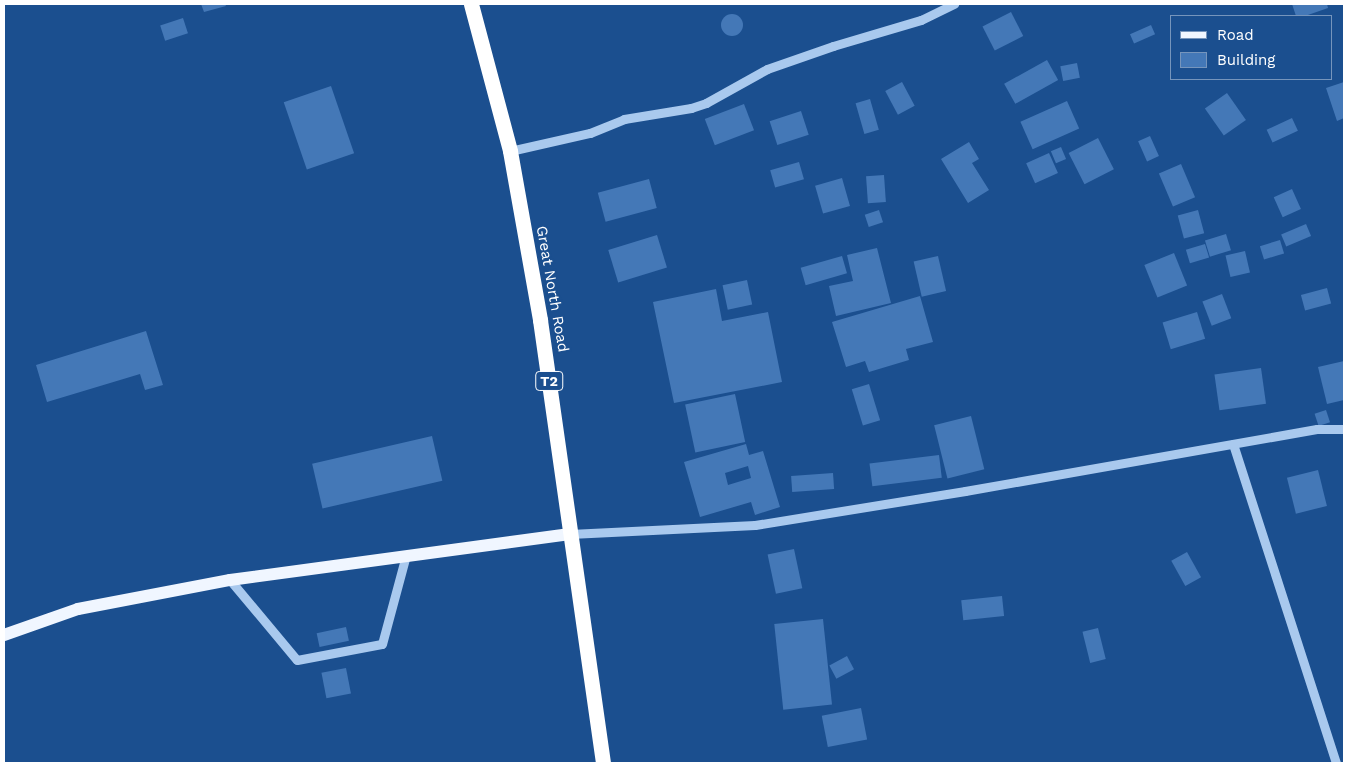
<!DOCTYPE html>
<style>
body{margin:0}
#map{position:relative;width:1348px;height:767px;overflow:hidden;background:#1b4f8f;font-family:"Work Sans",sans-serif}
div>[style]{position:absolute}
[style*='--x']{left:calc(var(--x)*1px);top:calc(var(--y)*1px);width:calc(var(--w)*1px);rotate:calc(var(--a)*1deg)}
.building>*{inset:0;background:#4478b7;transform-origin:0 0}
.round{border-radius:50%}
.minor>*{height:9px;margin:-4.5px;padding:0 4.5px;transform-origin:4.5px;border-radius:4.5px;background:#a9c9ee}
.major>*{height:12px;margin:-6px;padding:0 6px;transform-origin:6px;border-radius:6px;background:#f0f6ff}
.highway>*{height:15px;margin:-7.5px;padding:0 7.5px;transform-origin:7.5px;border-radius:7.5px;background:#fff}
span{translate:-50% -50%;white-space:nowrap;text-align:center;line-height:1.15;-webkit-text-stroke:4px #1b4f8f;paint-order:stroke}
.shield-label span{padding:1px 4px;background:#1b4f8f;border:1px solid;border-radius:4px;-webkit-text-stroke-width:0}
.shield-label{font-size:14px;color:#fff;font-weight:700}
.street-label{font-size:15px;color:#fff}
.frame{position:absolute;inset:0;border:5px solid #fff;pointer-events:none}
.legend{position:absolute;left:1170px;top:15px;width:162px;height:65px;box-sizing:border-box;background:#1b4f8f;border:1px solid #7695bc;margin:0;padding:6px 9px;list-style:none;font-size:15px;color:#fff}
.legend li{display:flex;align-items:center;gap:10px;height:25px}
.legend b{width:25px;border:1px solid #7695bc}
</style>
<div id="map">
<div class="building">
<i style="clip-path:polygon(201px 4px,225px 4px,226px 6px,204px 12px)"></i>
<i style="clip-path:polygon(1292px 4px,1327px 4px,1328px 8px,1305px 16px,1296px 16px)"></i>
<i style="left:1011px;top:12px;width:27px;height:32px;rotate:63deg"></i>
<i class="round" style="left:721px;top:14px;width:22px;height:22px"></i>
<i style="left:183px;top:18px;width:16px;height:24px;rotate:72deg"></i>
<i style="left:1151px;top:25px;width:10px;height:23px;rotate:66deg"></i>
<i style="left:1047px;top:60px;width:23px;height:49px;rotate:61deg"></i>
<i style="left:1077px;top:63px;width:15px;height:17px;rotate:79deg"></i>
<i style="left:902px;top:82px;width:27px;height:19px;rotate:62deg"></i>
<i style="clip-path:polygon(1344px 82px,1344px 118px,1337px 121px,1326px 88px)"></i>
<i style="left:331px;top:86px;width:71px;height:50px;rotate:71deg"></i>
<i style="left:1227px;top:93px;width:33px;height:27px;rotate:55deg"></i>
<i style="left:870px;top:99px;width:32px;height:15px;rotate:74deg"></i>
<i style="left:1067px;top:101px;width:30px;height:51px;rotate:66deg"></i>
<i style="left:744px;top:104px;width:28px;height:42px;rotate:69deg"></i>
<i style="left:801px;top:111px;width:25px;height:33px;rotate:72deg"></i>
<i style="left:1292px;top:118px;width:14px;height:28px;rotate:65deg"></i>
<i style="left:1150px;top:136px;width:22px;height:13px;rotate:66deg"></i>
<i style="left:1098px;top:138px;width:35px;height:33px;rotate:63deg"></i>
<i style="clip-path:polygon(969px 142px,979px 159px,972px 163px,989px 190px,968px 203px,941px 159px)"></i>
<i style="left:1061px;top:147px;width:13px;height:11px;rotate:67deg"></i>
<i style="left:1049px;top:153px;width:22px;height:25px;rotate:66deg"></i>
<i style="left:799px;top:162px;width:18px;height:30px;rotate:74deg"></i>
<i style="left:1181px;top:164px;width:36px;height:24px;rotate:67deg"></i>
<i style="left:884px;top:175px;width:27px;height:18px;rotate:86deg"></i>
<i style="left:842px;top:178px;width:29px;height:28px;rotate:74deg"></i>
<i style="left:649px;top:179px;width:30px;height:53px;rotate:75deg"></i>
<i style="left:1292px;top:189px;width:22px;height:20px;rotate:66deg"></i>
<i style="left:879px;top:210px;width:13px;height:15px;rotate:72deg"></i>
<i style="left:1198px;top:210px;width:24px;height:21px;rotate:75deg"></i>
<i style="left:1306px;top:224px;width:13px;height:27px;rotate:67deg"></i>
<i style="left:1226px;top:234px;width:17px;height:22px;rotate:73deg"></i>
<i style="left:657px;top:235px;width:34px;height:51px;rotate:73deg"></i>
<i style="left:1280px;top:240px;width:14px;height:21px;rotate:73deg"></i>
<i style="left:1205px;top:244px;width:14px;height:20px;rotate:73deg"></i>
<i style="clip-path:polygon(877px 248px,891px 303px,836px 316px,829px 286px,853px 281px,847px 255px)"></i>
<i style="left:1245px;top:251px;width:22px;height:20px;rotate:77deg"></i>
<i style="left:1174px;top:253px;width:35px;height:32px;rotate:68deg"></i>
<i style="left:842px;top:256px;width:18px;height:43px;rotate:74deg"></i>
<i style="left:938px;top:256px;width:36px;height:25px;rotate:77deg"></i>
<i style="left:747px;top:280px;width:25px;height:25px;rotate:78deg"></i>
<i style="left:1327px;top:288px;width:16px;height:27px;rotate:75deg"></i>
<i style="clip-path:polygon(716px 289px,722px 321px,768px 312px,782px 382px,674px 403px,653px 302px)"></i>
<i style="left:1222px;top:294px;width:26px;height:21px;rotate:69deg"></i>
<i style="clip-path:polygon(920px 296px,933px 342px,906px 349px,909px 360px,869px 372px,865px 361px,846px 367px,832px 322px)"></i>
<i style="left:1197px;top:312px;width:28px;height:36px;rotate:73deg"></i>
<i style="clip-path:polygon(146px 331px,163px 385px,145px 390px,140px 374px,47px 402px,36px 365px)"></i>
<i style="clip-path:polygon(1344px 361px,1344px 400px,1327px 404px,1318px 367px)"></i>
<i style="left:1261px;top:368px;width:36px;height:47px;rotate:82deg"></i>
<i style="left:869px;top:384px;width:38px;height:18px;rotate:73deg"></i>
<i style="left:735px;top:394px;width:49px;height:51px;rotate:78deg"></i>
<i style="left:1326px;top:410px;width:13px;height:12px;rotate:72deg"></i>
<i style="left:971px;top:416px;width:55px;height:38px;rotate:76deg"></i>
<i style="left:432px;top:436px;width:46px;height:123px;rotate:77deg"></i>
<i style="clip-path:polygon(evenodd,746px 444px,749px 455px,763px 451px,780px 507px,755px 515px,751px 502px,700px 517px,684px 462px,746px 444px,748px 466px,751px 478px,728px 485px,725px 473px,748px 466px)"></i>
<i style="left:939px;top:455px;width:23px;height:70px;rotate:83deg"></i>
<i style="left:1318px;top:470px;width:37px;height:32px;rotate:76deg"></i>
<i style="left:833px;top:473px;width:16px;height:42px;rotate:86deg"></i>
<i style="left:794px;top:549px;width:40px;height:27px;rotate:78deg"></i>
<i style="left:1187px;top:552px;width:29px;height:18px;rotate:61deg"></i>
<i style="left:1002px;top:596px;width:20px;height:41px;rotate:84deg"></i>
<i style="left:823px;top:619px;width:86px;height:49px;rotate:84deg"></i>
<i style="left:346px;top:627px;width:14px;height:30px;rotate:78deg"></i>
<i style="left:1098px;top:628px;width:32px;height:16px;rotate:76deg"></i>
<i style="left:847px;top:656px;width:15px;height:20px;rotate:62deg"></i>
<i style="left:346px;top:668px;width:26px;height:25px;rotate:79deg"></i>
<i style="left:861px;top:708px;width:32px;height:40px;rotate:79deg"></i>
</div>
<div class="minor">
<i style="--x:510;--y:151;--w:82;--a:-12.7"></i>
<i style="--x:590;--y:133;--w:37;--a:-22"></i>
<i style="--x:624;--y:119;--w:68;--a:-9.3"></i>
<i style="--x:691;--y:108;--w:16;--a:-18"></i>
<i style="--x:706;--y:103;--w:70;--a:-29.1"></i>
<i style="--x:767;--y:69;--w:70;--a:-19.2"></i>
<i style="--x:833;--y:46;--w:92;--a:-16.5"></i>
<i style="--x:921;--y:20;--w:37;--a:-26"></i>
<i style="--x:1233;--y:444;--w:335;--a:72.1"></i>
<i style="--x:570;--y:534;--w:185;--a:-2.8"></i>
<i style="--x:755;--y:525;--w:213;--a:-9.2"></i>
<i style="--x:965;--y:491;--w:357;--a:-10"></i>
<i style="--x:1317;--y:429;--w:27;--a:0"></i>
<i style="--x:230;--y:580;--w:104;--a:50.1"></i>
<i style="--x:297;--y:660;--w:86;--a:-10.7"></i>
<i style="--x:382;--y:644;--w:92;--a:-74.9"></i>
</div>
<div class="major">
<i style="--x:4;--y:635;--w:78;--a:-19.4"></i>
<i style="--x:78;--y:609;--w:155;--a:-10.8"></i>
<i style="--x:230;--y:580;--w:343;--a:-7.7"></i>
</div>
<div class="highway">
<i style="--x:471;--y:4;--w:152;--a:75.1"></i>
<i style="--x:510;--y:151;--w:172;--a:79.9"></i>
<i style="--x:540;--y:320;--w:447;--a:81.9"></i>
</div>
<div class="shield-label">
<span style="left:549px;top:381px">T2</span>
</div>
<div class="street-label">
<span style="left:552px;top:289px;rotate:80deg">Great North Road</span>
</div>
<div class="frame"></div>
<ul class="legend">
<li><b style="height:6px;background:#f0f6ff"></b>Road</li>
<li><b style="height:14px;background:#4478b7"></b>Building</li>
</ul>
</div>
